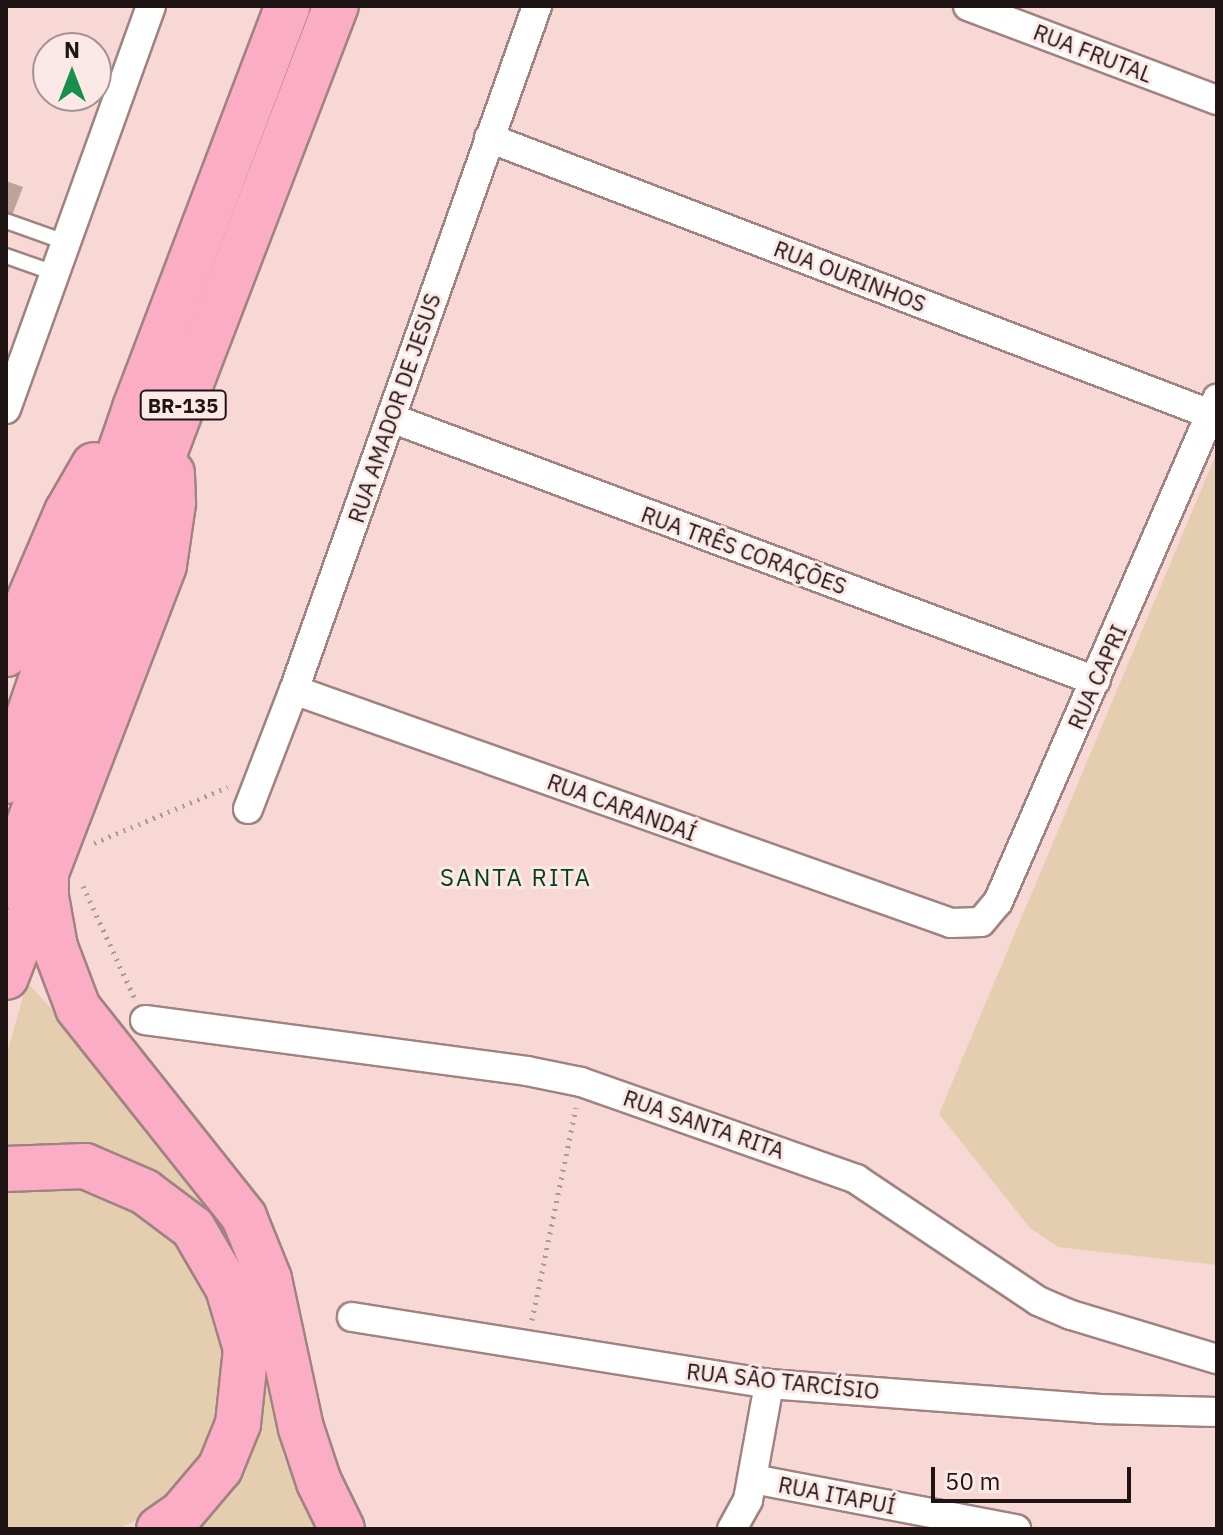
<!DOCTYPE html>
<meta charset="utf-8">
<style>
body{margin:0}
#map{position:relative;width:1223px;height:1535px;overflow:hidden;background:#f7d8d5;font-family:"IBM Plex Sans",sans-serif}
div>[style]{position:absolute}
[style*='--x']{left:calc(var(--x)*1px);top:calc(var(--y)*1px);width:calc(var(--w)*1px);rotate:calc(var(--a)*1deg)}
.green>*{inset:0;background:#e4ceaf}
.building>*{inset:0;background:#bda497}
.path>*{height:5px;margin-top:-2.5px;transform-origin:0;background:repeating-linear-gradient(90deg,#b09795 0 2px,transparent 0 8px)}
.roads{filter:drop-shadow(2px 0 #a08381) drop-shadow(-2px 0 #a08381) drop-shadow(0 2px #a08381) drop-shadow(0 -2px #a08381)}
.lane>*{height:14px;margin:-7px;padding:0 7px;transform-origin:7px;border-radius:7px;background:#fff}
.street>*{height:28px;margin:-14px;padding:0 14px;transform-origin:14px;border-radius:14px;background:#fff}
.highway>*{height:44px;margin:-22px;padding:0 22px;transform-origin:22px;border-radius:22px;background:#fbadc6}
span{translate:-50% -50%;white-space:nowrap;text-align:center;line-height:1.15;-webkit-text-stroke:6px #fce8e6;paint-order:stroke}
.shield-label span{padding:2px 6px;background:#fce8e6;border:2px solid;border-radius:6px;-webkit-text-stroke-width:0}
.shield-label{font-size:20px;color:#1f1414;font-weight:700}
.street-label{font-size:22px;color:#1f1414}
.neighbourhood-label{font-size:24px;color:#053e1d;letter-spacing:2px}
.frame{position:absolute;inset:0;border:8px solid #1f1414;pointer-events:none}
.north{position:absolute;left:32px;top:32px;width:80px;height:80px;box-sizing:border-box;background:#fce8e6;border:2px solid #a49392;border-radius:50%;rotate:0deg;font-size:22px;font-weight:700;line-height:32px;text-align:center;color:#1f1414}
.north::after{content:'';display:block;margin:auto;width:28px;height:36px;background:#18904c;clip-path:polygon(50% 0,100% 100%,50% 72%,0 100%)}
.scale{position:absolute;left:931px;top:1467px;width:200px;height:36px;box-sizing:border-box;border:4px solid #1f1414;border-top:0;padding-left:10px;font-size:24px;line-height:28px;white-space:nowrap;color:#1f1414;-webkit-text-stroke:6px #fce8e6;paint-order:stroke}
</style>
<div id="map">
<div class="green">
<i style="clip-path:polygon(1217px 452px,1217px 1265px,1058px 1247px,1030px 1228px,939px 1114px)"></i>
<i style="clip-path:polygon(27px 982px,124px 1089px,231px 1230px,276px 1392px,283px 1455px,315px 1529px,192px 1529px,212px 1513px,236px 1471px,224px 1245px,6px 1147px,6px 1057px)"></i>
<i style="clip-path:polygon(68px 1183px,126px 1202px,165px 1229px,196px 1266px,225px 1325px,224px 1392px,210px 1457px,160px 1509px,118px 1529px,6px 1529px,6px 1192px)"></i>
</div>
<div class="building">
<i style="clip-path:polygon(6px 181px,23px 187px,6px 231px)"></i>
</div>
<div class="path">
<i style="--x:94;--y:843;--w:145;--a:-22.7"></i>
<i style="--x:83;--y:886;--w:122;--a:65.3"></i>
<i style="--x:532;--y:1320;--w:217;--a:-78.3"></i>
</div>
<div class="roads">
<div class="lane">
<i style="--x:6;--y:221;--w:66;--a:19.5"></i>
<i style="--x:6;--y:256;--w:54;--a:19.4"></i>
</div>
<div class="street">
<i style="--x:968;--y:6;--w:266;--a:20.7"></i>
<i style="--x:489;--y:138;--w:772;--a:20.95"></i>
<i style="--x:6;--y:409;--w:428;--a:-70.2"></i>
<i style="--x:391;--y:418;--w:752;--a:20.46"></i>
<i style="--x:294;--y:690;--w:697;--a:19.53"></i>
<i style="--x:951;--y:923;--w:30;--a:-2"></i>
<i style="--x:981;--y:922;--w:26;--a:-50"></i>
<i style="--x:998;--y:902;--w:549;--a:-66.47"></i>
<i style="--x:248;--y:809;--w:128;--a:-68.9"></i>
<i style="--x:294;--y:690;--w:726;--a:-70.44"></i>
<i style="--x:145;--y:1020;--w:385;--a:7.6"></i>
<i style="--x:527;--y:1071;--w:55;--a:11.5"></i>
<i style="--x:581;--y:1082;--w:292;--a:19.4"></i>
<i style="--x:856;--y:1179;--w:219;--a:33.8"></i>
<i style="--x:1038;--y:1301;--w:36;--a:23"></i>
<i style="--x:1071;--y:1315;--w:152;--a:16.8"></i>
<i style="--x:352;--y:1317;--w:422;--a:9.1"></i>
<i style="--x:769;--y:1384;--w:332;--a:4.3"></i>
<i style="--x:1100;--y:1409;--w:117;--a:1.5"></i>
<i style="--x:753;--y:1479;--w:268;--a:10.8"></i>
<i style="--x:732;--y:1529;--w:33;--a:-61"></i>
<i style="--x:748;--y:1500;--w:118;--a:-79.7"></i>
</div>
<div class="highway">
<i style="--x:6;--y:654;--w:155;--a:-66.8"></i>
<i style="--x:67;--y:512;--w:54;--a:-60.1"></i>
<i style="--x:6;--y:781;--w:395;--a:-70.9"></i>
<i style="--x:135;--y:408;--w:430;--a:-69.2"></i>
<i style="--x:46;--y:869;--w:28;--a:90"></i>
<i style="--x:46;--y:897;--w:51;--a:79.8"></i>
<i style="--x:55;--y:947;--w:65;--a:69.3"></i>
<i style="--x:78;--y:1008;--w:267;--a:51.5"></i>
<i style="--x:244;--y:1217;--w:67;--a:68"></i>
<i style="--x:269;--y:1279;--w:152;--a:77.9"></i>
<i style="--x:301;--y:1428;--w:57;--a:71.6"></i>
<i style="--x:319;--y:1482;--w:52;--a:63.9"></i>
<i style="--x:6;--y:886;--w:480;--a:-69.9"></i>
<i style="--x:171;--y:435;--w:460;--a:-69"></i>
<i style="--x:6;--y:977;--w:441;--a:-69"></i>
<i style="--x:164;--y:565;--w:63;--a:-81.7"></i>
<i style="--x:173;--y:503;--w:30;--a:-92"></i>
<i style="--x:6;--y:1169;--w:79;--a:-2.2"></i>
<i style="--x:85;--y:1166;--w:65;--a:23.4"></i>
<i style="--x:145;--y:1192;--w:60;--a:36.9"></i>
<i style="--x:193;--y:1228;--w:69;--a:59.7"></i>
<i style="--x:228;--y:1288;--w:64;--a:73.6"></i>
<i style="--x:246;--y:1349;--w:75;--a:96.1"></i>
<i style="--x:238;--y:1424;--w:48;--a:112.2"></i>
<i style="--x:220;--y:1468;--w:59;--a:130.2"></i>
<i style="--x:182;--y:1513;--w:28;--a:145"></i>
</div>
</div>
<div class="shield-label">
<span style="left:183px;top:405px">BR-135</span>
</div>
<div class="street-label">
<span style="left:1093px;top:53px;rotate:21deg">RUA FRUTAL</span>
<span style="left:850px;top:276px;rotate:21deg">RUA OURINHOS</span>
<span style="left:394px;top:408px;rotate:-71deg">RUA AMADOR DE JESUS</span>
<span style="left:744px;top:550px;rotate:20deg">RUA TRÊS CORAÇÕES</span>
<span style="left:1097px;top:677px;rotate:-66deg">RUA CAPRI</span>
<span style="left:622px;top:807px;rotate:20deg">RUA CARANDAÍ</span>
<span style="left:704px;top:1124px;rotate:19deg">RUA SANTA RITA</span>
<span style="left:783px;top:1381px;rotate:6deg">RUA SÃO TARCÍSIO</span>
<span style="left:837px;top:1495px;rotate:11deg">RUA ITAPUÍ</span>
</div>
<div class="neighbourhood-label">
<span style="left:516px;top:878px">SANTA RITA</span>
</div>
<div class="frame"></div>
<div class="north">N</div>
<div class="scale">50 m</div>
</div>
